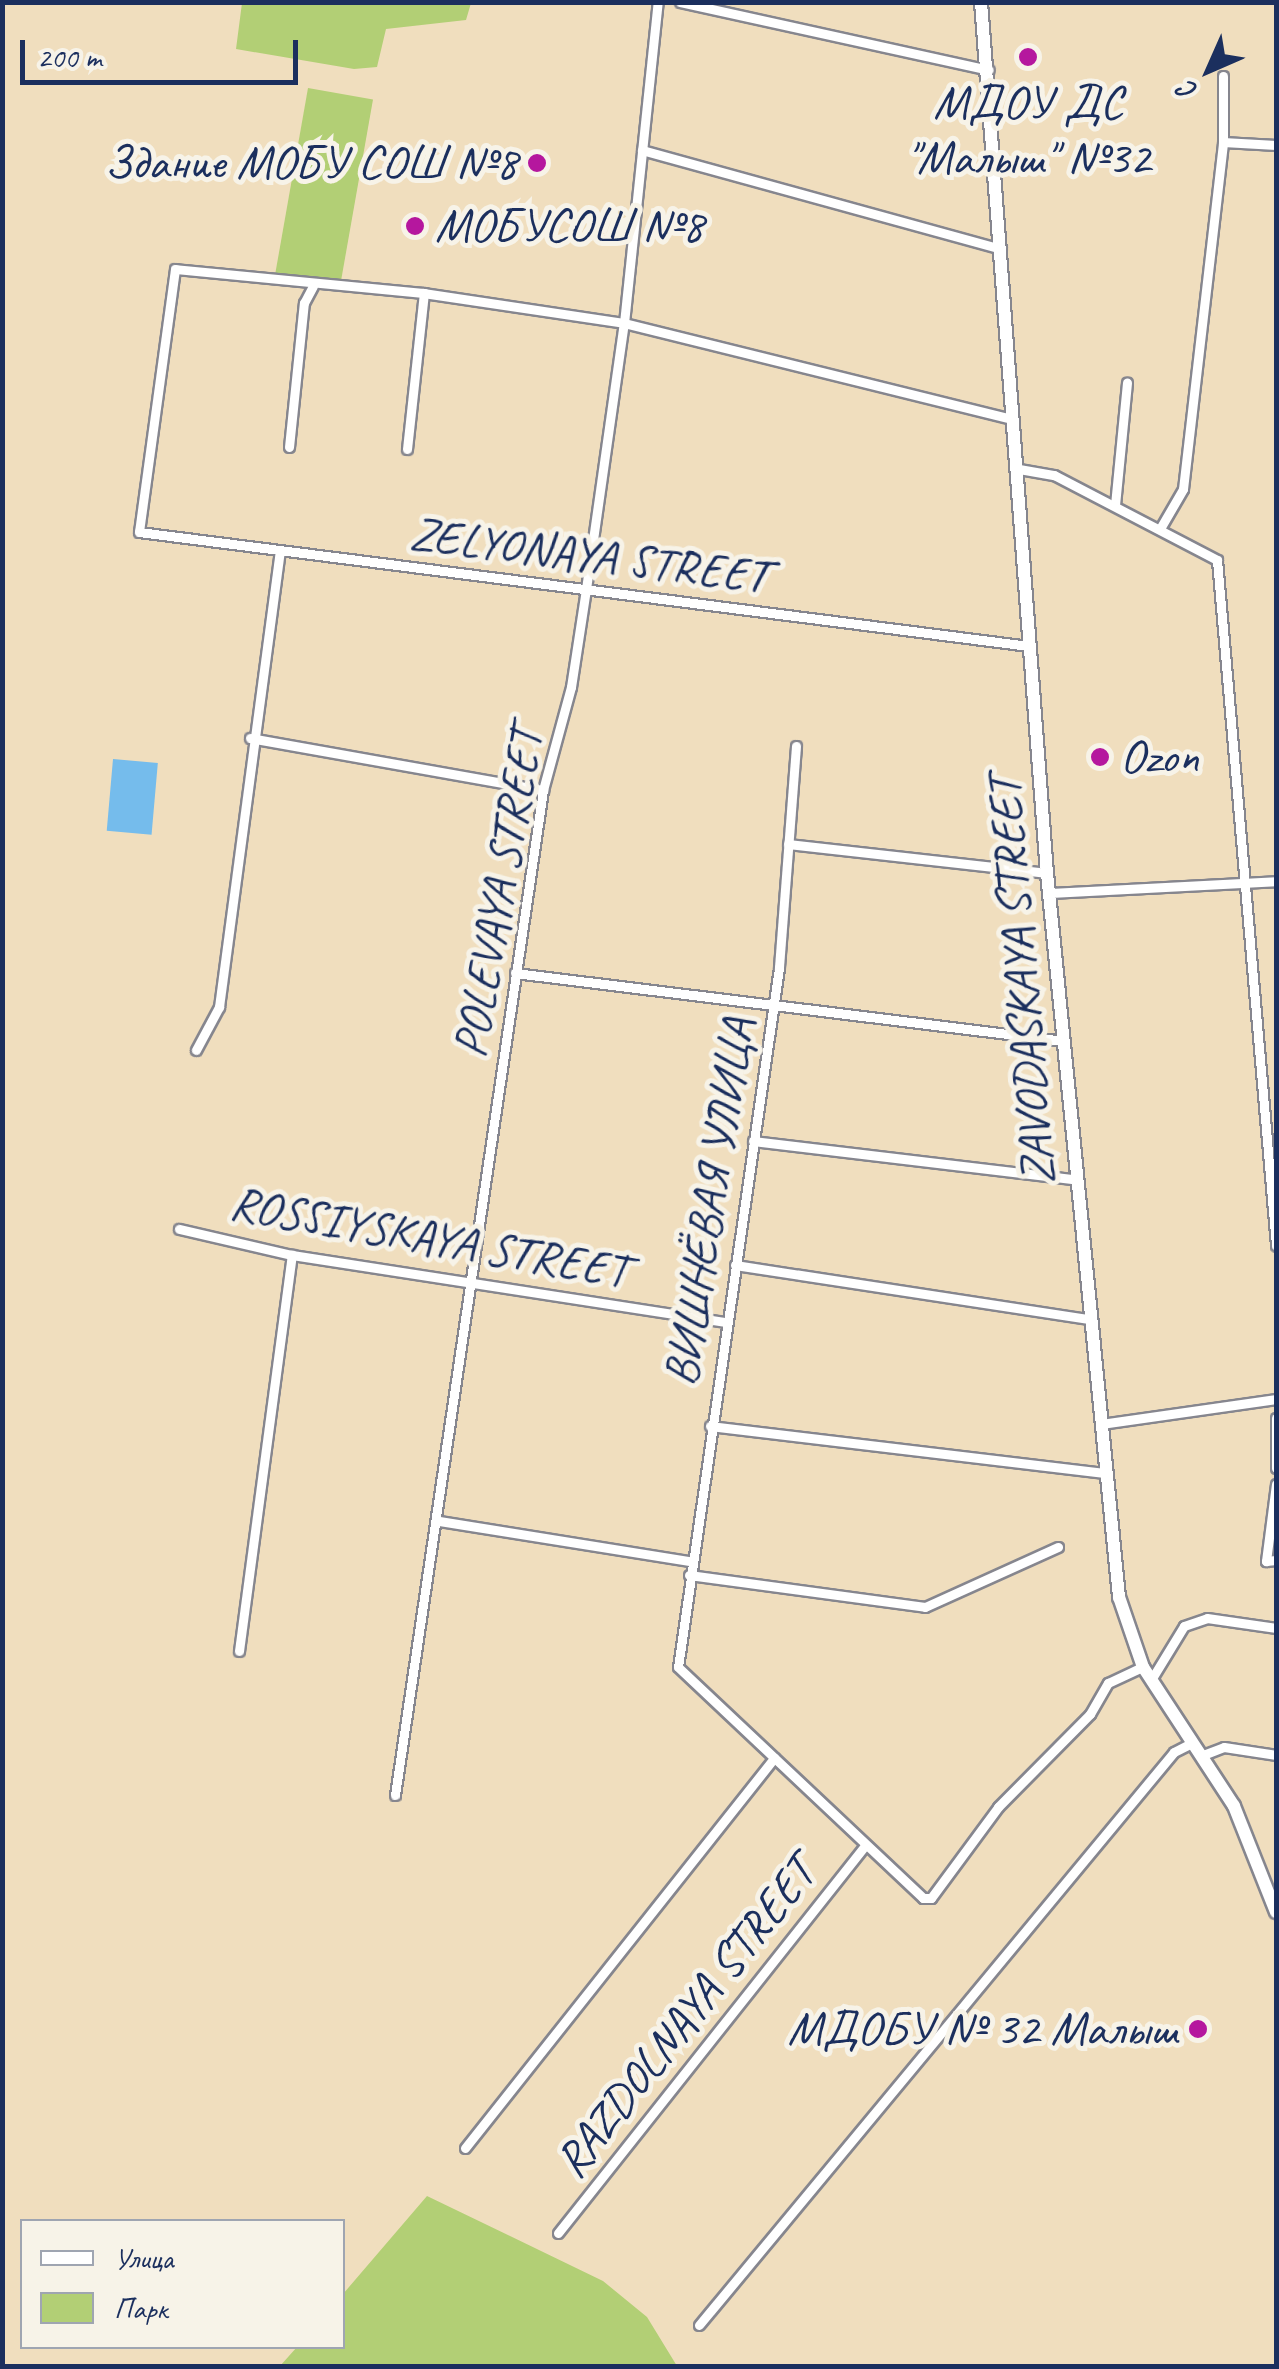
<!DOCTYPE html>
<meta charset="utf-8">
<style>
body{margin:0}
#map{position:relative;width:1279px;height:2369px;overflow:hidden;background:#f0debe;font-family:Caveat,sans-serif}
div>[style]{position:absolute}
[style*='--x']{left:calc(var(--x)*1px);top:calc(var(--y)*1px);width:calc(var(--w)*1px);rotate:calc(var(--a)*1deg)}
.green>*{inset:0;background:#b2cf75;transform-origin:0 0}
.water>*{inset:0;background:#75bcec;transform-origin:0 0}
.roads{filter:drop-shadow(2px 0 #86868e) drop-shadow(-2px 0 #86868e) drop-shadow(0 2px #86868e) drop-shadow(0 -2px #86868e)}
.minor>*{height:9px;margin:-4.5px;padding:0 4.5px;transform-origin:4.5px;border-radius:4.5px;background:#fff}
.secondary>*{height:12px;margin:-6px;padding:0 6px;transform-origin:6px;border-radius:6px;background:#fff}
.dots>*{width:28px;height:28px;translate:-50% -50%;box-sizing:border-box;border:5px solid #f7f3e8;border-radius:50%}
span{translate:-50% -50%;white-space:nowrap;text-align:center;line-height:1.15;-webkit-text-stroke:10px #f7f3e8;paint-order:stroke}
.poi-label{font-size:48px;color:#1b2f5e}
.right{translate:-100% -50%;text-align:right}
.left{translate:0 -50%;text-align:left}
.street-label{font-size:48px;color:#1b2f5e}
.frame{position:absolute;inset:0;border:5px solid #1b2f5e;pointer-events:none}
.legend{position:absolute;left:20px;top:2219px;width:325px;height:130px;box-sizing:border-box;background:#f7f3e8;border:2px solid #9fa5b1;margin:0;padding:12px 18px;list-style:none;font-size:30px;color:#1b2f5e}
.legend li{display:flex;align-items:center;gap:20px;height:50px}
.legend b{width:50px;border:2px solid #9fa5b1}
.north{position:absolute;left:1159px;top:20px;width:100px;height:100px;-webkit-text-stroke:8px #f7f3e8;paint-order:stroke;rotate:225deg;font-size:28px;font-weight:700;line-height:40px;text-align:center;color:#1b2f5e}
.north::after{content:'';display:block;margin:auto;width:35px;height:45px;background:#1b2f5e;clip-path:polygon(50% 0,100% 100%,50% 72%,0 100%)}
.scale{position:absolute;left:20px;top:40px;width:278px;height:45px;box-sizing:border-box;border:5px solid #1b2f5e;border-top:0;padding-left:12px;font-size:30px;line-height:35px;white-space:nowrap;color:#1b2f5e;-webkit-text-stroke:8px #f7f3e8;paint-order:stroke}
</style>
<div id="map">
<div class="green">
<i style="clip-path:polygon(242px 3px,242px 2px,471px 3px,466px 20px,386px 29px,377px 67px,354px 69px,236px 49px)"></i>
<i style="left:308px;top:88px;width:66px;height:194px;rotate:10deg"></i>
<i style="clip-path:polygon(427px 2196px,603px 2281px,647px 2317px,677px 2366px,280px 2366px,297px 2347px,342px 2346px,343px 2294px)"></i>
</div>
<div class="water">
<i style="left:113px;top:759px;width:45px;height:72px;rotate:5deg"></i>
</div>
<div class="roads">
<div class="minor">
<i style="--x:680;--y:2;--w:316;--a:12.4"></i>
<i style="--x:1223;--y:142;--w:53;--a:3.2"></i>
<i style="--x:642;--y:150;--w:372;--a:15.4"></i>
<i style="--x:1012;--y:419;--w:400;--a:-166.1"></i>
<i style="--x:624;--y:323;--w:202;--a:-171.5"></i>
<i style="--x:424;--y:293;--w:250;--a:-174.5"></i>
<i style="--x:175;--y:269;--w:265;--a:97.8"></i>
<i style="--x:139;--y:532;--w:897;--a:7.3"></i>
<i style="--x:289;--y:447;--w:145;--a:-84.1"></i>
<i style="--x:304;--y:303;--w:19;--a:-62"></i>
<i style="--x:407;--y:449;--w:157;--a:-83.8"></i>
<i style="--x:1019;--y:469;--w:36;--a:10"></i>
<i style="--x:1054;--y:475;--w:184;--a:27.5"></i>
<i style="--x:1217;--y:560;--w:688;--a:85.08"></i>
<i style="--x:1115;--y:505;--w:123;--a:-84.4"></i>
<i style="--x:1161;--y:527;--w:44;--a:-59.9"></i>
<i style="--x:1183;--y:489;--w:349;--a:-83.4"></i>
<i style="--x:1223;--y:142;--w:66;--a:-90"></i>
<i style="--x:250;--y:738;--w:298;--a:10.1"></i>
<i style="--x:796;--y:746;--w:223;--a:94.4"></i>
<i style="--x:779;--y:968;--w:706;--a:98.22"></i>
<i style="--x:678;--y:1667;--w:337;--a:43.3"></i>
<i style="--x:923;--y:1898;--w:8;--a:0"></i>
<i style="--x:931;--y:1898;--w:113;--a:-53.6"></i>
<i style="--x:998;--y:1807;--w:131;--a:-45.3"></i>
<i style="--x:1090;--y:1714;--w:36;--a:-60"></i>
<i style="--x:1108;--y:1683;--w:38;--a:-25"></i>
<i style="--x:788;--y:844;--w:261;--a:6.4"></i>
<i style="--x:1050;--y:893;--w:226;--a:-3"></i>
<i style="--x:515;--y:973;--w:553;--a:7.06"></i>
<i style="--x:196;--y:1050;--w:49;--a:-61.9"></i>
<i style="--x:219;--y:1007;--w:460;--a:-82.4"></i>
<i style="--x:753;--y:1141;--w:327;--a:6.8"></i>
<i style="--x:179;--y:1229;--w:116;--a:13"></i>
<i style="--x:292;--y:1255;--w:439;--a:8.8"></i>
<i style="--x:735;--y:1265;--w:358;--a:8.7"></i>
<i style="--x:1276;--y:1418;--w:50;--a:90"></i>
<i style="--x:1101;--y:1424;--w:177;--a:-8.1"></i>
<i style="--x:710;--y:1426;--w:397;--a:6.8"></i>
<i style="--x:1276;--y:1484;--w:78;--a:97.4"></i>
<i style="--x:1266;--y:1561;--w:10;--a:-6"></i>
<i style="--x:439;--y:1521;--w:254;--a:9.1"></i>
<i style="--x:689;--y:1575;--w:238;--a:7.7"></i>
<i style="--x:925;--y:1607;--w:146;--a:-24.3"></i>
<i style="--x:239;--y:1651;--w:400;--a:-82.4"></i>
<i style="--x:1151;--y:1680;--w:63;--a:-58.6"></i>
<i style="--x:1184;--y:1626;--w:24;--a:-19"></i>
<i style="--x:1207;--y:1618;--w:70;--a:8.2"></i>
<i style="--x:1203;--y:1755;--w:22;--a:-21"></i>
<i style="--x:1224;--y:1747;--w:53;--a:8.7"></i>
<i style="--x:395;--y:1795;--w:1016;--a:-81.62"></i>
<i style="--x:543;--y:790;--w:107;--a:-74.8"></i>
<i style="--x:571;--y:687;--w:99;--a:-81.3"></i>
<i style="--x:586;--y:589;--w:269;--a:-81.9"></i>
<i style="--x:624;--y:323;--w:323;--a:-84"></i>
<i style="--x:465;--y:2148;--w:498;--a:-51.6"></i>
<i style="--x:558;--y:2233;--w:495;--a:-51.6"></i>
<i style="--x:699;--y:2325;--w:744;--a:-50.34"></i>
<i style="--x:1174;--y:1752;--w:20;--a:-27"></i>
</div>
<div class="secondary">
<i style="--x:981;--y:2;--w:873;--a:85.67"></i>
<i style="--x:1047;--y:873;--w:728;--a:84.32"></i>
<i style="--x:1119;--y:1597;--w:74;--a:71.1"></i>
<i style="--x:1143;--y:1667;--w:166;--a:56.8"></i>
<i style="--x:1234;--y:1806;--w:114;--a:68.4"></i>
</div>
</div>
<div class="dots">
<i style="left:1028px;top:57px;background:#b5179e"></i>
<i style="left:537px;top:163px;background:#b5179e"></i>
<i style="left:415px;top:226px;background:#b5179e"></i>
<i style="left:1100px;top:757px;background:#b5179e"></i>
<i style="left:1198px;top:2029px;background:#b5179e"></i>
</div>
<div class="poi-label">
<span style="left:1028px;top:130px">МДОУ ДС<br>"Малыш" №32</span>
<span class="right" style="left:517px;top:163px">Здание МОБУ СОШ №8</span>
<span class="left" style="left:435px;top:226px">МОБУСОШ №8</span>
<span class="left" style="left:1120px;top:757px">Ozon</span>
<span class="right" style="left:1178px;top:2029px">МДОБУ № 32 Малыш</span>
</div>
<div class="street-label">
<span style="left:589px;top:555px;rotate:7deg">ZELYONAYA STREET</span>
<span style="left:498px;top:893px;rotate:-80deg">POLEVAYA STREET</span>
<span style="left:1021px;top:981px;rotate:-95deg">ZAVODASKAYA STREET</span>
<span style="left:709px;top:1202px;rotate:-81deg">ВИШНЁВАЯ УЛИЦА</span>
<span style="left:429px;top:1237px;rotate:10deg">ROSSIYSKAYA STREET</span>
<span style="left:685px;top:2017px;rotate:-52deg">RAZDOLNAYA STREET</span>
</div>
<div class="frame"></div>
<ul class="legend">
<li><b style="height:12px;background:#fff"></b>Улица</li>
<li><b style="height:28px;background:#b2cf75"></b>Парк</li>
</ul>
<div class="north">С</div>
<div class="scale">200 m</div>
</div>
